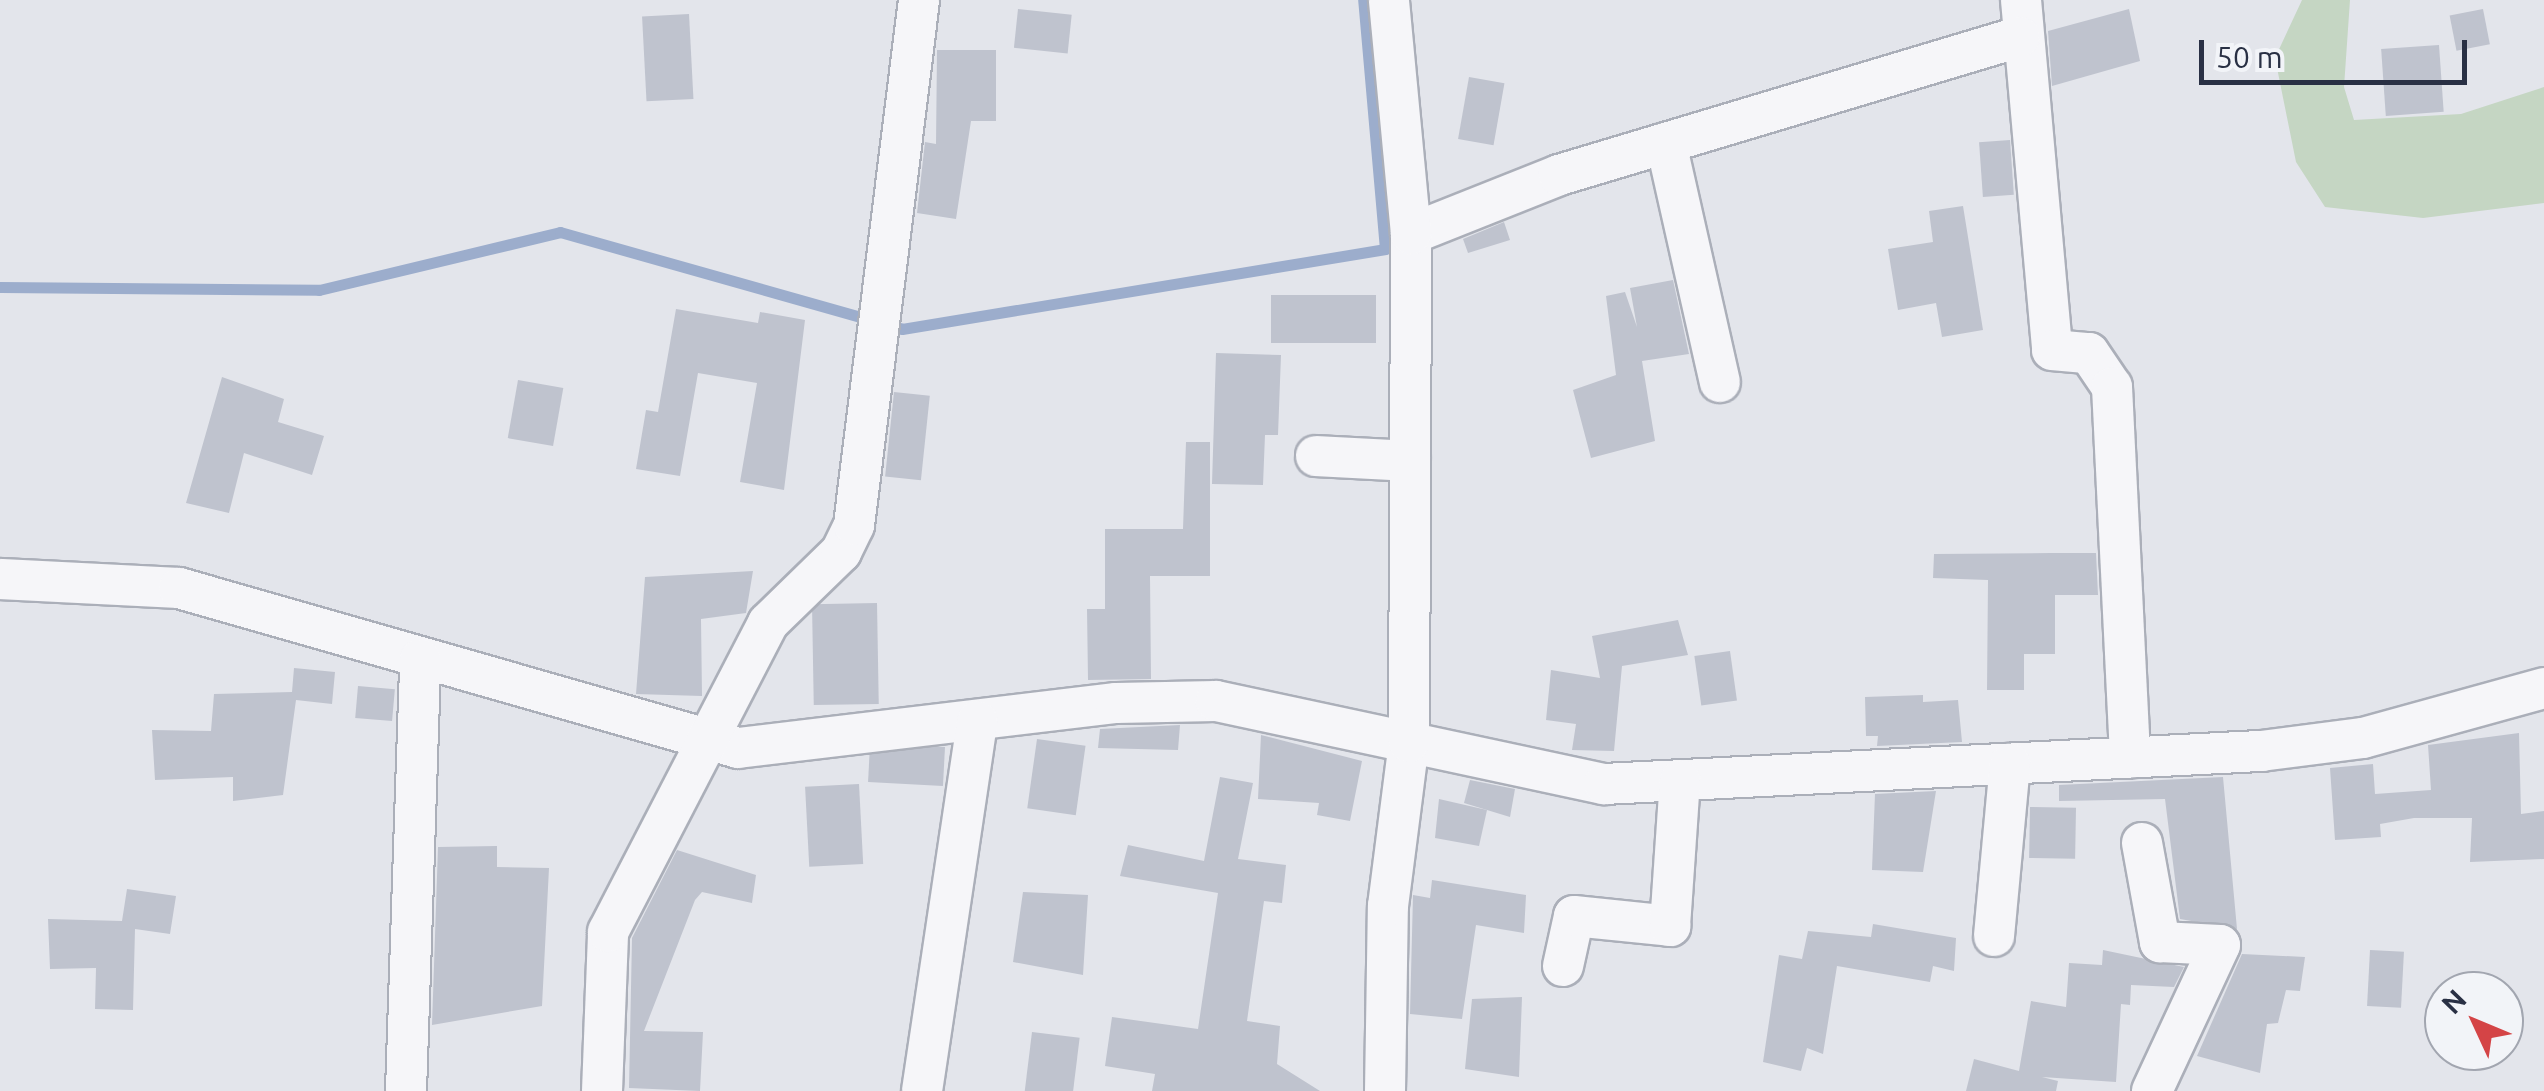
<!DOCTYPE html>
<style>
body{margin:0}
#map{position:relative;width:2544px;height:1091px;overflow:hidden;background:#e3e5eb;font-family:Ubuntu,sans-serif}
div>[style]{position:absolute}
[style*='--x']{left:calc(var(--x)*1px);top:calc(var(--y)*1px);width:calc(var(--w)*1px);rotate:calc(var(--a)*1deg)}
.green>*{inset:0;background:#c5d6c3}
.stream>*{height:11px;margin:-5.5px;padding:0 5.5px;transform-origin:5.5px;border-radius:5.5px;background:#9cadcc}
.building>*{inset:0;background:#bfc3ce;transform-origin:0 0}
.roads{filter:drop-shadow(2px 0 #abafb9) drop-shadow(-2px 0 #abafb9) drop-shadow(0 2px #abafb9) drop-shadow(0 -2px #abafb9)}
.street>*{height:40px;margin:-20px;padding:0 20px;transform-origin:20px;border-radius:20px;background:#f6f6f9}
span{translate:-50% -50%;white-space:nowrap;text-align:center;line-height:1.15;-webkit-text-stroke:8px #f2f4f8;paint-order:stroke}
.north{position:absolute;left:2424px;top:971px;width:100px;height:100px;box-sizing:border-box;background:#f2f4f8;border:2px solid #a2a6b0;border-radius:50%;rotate:314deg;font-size:28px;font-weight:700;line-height:40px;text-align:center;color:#293044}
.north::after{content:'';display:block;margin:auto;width:35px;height:45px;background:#d44446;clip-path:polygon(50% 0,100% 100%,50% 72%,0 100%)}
.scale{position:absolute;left:2199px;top:40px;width:268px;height:45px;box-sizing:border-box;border:5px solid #293044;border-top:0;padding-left:12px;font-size:30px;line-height:35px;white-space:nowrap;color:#293044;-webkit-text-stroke:8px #f2f4f8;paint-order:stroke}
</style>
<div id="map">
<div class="green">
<i style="clip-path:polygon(2302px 0,2350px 0,2344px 87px,2354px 120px,2461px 114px,2544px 87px,2544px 203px,2423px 218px,2325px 207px,2296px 162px,2275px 58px)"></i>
</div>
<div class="stream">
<i style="--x:0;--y:287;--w:319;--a:0.5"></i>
<i style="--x:319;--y:290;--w:248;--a:-13.5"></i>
<i style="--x:560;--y:232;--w:355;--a:15.8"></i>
<i style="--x:902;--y:329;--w:490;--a:-9.4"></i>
<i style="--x:1385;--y:249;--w:250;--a:-95"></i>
</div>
<div class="building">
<i style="left:1018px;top:9px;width:54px;height:39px;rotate:6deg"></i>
<i style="clip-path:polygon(2129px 9px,2140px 61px,2052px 86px,2048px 31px)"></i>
<i style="left:2483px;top:9px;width:36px;height:34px;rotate:79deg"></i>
<i style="left:689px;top:14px;width:85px;height:47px;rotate:87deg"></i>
<i style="left:2439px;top:45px;width:67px;height:58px;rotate:86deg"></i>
<i style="clip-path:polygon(937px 50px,996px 50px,996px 121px,971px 121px,956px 219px,917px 213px,925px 142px,936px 144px)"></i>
<i style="left:1469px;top:77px;width:36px;height:63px;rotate:10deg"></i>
<i style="left:2010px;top:140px;width:55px;height:31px;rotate:86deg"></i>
<i style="clip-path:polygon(1963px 206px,1983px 330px,1942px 337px,1936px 303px,1898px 310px,1888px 249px,1933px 242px,1929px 211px)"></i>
<i style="clip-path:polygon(1504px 222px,1510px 240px,1468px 253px,1463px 239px)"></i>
<i style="clip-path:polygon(1673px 280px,1689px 354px,1642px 361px,1655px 441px,1591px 458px,1573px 390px,1616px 375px,1606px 296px,1625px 292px,1637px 327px,1630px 288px)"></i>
<i style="left:1271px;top:295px;width:105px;height:48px"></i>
<i style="clip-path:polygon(676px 309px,758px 323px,760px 312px,805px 320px,784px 490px,740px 482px,757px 383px,698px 373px,680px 476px,636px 469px,646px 410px,658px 412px)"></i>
<i style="clip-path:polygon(1216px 353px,1281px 355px,1278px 435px,1265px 435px,1263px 485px,1212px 484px)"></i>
<i style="clip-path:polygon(222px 377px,284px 399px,278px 422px,324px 436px,312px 475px,244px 453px,229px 513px,186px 503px)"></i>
<i style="left:518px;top:380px;width:46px;height:59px;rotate:10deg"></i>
<i style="left:894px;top:392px;width:36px;height:85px;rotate:6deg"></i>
<i style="clip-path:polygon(1186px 442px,1210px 442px,1210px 576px,1150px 576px,1151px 679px,1088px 680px,1087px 609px,1105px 609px,1105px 529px,1183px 529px)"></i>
<i style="clip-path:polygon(2051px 553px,2096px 553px,2098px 595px,2055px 595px,2055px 654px,2024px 654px,2024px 690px,1987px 690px,1988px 580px,1933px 578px,1934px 554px)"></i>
<i style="clip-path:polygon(753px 571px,746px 613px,701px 619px,702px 696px,636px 694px,645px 577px)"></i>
<i style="left:877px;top:603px;width:101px;height:65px;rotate:89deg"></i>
<i style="clip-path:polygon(1678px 620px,1688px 655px,1622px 666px,1614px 751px,1572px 750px,1576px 724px,1546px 720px,1551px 670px,1600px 678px,1592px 636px)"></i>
<i style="left:1730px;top:651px;width:50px;height:36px;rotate:82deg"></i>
<i style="clip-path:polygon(294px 668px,335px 672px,332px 704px,296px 700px,283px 795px,233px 801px,233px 777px,155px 780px,152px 730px,211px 731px,214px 694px,292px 692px)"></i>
<i style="left:358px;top:686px;width:37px;height:32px;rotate:5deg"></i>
<i style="clip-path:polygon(1923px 695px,1923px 702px,1958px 700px,1962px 742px,1877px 746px,1878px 736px,1866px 736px,1865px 697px)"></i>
<i style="clip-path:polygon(1180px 725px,1178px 750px,1098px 748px,1100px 729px)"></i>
<i style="clip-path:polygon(2519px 733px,2521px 814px,2544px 811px,2544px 859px,2470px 862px,2472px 818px,2414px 818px,2380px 824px,2381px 837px,2335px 840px,2330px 768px,2373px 764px,2375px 794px,2431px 790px,2428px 745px)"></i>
<i style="clip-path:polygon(1261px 735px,1362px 761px,1350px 821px,1317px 815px,1319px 803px,1258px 799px)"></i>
<i style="left:1037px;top:739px;width:49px;height:70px;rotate:8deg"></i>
<i style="left:945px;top:747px;width:39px;height:75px;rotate:93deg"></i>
<i style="clip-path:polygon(1220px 777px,1253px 783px,1238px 859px,1286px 865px,1282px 903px,1264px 901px,1247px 1021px,1280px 1026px,1277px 1064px,1320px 1091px,1152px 1091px,1155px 1074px,1105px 1066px,1112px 1017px,1198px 1029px,1218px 893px,1120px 876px,1128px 845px,1204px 861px)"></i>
<i style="clip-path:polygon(2223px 777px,2237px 929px,2180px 919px,2165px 799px,2059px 801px,2059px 785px)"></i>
<i style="clip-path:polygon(1470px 780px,1515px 789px,1510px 817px,1464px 803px)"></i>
<i style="left:859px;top:784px;width:80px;height:54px;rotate:87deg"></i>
<i style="clip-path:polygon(1936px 791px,1923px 872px,1872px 870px,1875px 794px)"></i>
<i style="clip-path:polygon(1439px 799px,1487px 810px,1479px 846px,1435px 838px)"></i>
<i style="left:2030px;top:807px;width:46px;height:51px;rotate:1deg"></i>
<i style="clip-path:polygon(497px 846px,497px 867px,549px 868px,542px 1006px,432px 1025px,438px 847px)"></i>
<i style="clip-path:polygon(677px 850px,756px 875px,752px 903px,702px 892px,695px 900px,644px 1031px,703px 1032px,700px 1091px,629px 1088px,632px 938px)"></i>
<i style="clip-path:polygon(1432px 880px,1526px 895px,1524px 933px,1476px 925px,1462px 1019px,1410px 1014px,1413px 895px,1430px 898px)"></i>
<i style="clip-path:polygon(127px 889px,176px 896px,170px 934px,135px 929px,133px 1010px,95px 1009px,96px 968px,50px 969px,48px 919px,122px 921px)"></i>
<i style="clip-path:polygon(1023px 892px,1088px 895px,1083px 975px,1013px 962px)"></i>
<i style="clip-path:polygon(1873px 924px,1956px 938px,1954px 971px,1933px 966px,1930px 982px,1837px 966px,1823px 1054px,1807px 1048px,1801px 1071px,1763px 1062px,1779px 955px,1802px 959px,1808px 931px,1871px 937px)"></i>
<i style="clip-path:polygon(2103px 950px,2184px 967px,2174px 987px,2131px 985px,2130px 1005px,2121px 1004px,2116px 1082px,2042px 1077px,2058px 1081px,2056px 1091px,1966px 1091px,1974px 1059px,2019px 1071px,2031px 1001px,2066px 1007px,2069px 963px,2102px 965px)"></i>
<i style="left:2370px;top:950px;width:34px;height:56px;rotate:3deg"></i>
<i style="clip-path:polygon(2242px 954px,2305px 957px,2300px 991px,2286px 990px,2278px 1023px,2267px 1024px,2260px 1073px,2197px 1056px)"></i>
<i style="clip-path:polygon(1522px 997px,1519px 1077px,1465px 1069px,1472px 999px)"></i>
<i style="left:1032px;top:1032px;width:48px;height:60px;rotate:7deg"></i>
</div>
<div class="roads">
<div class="street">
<i style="--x:2021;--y:0;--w:351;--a:84.9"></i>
<i style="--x:2052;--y:350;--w:37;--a:5"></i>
<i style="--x:2089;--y:353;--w:41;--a:55.9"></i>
<i style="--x:2112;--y:387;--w:371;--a:87.2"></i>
<i style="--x:1666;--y:143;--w:245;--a:77.3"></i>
<i style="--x:1411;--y:234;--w:159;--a:-21.7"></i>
<i style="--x:1559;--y:175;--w:481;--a:-16.7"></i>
<i style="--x:1316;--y:456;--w:94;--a:3"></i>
<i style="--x:0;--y:579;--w:179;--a:2.9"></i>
<i style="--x:179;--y:588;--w:581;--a:15.97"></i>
<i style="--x:738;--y:748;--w:381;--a:-6.8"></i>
<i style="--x:1116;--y:703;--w:100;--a:-1.1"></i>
<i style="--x:1216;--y:701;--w:397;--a:12.1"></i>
<i style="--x:1604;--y:784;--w:658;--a:-2.88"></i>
<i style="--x:2261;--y:751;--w:103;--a:-7.3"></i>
<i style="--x:2363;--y:738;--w:188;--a:-15.4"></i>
<i style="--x:2142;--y:843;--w:101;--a:79.7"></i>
<i style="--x:2160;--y:942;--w:60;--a:2.9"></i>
<i style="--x:2220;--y:945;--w:161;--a:115"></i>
<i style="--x:1994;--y:936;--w:173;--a:-84.7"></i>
<i style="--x:1563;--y:966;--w:51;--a:-77.6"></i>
<i style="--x:1574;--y:916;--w:97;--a:5.9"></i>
<i style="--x:1670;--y:926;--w:146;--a:-86.1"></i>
<i style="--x:406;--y:1091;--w:432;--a:-88.1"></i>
<i style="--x:602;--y:1091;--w:159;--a:-87.8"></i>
<i style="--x:608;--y:932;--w:348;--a:-62.6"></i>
<i style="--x:768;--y:623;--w:102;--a:-44.2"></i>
<i style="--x:841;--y:552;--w:30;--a:-64"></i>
<i style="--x:854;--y:525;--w:529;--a:-82.94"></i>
<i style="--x:922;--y:1091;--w:374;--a:-81.5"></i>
<i style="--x:1385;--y:1091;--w:185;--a:-89.1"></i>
<i style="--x:1388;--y:906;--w:165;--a:-82.7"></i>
<i style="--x:1409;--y:742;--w:508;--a:-89.77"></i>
<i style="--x:1411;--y:234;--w:235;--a:-95.4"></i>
</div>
</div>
<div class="north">N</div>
<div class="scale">50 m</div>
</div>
